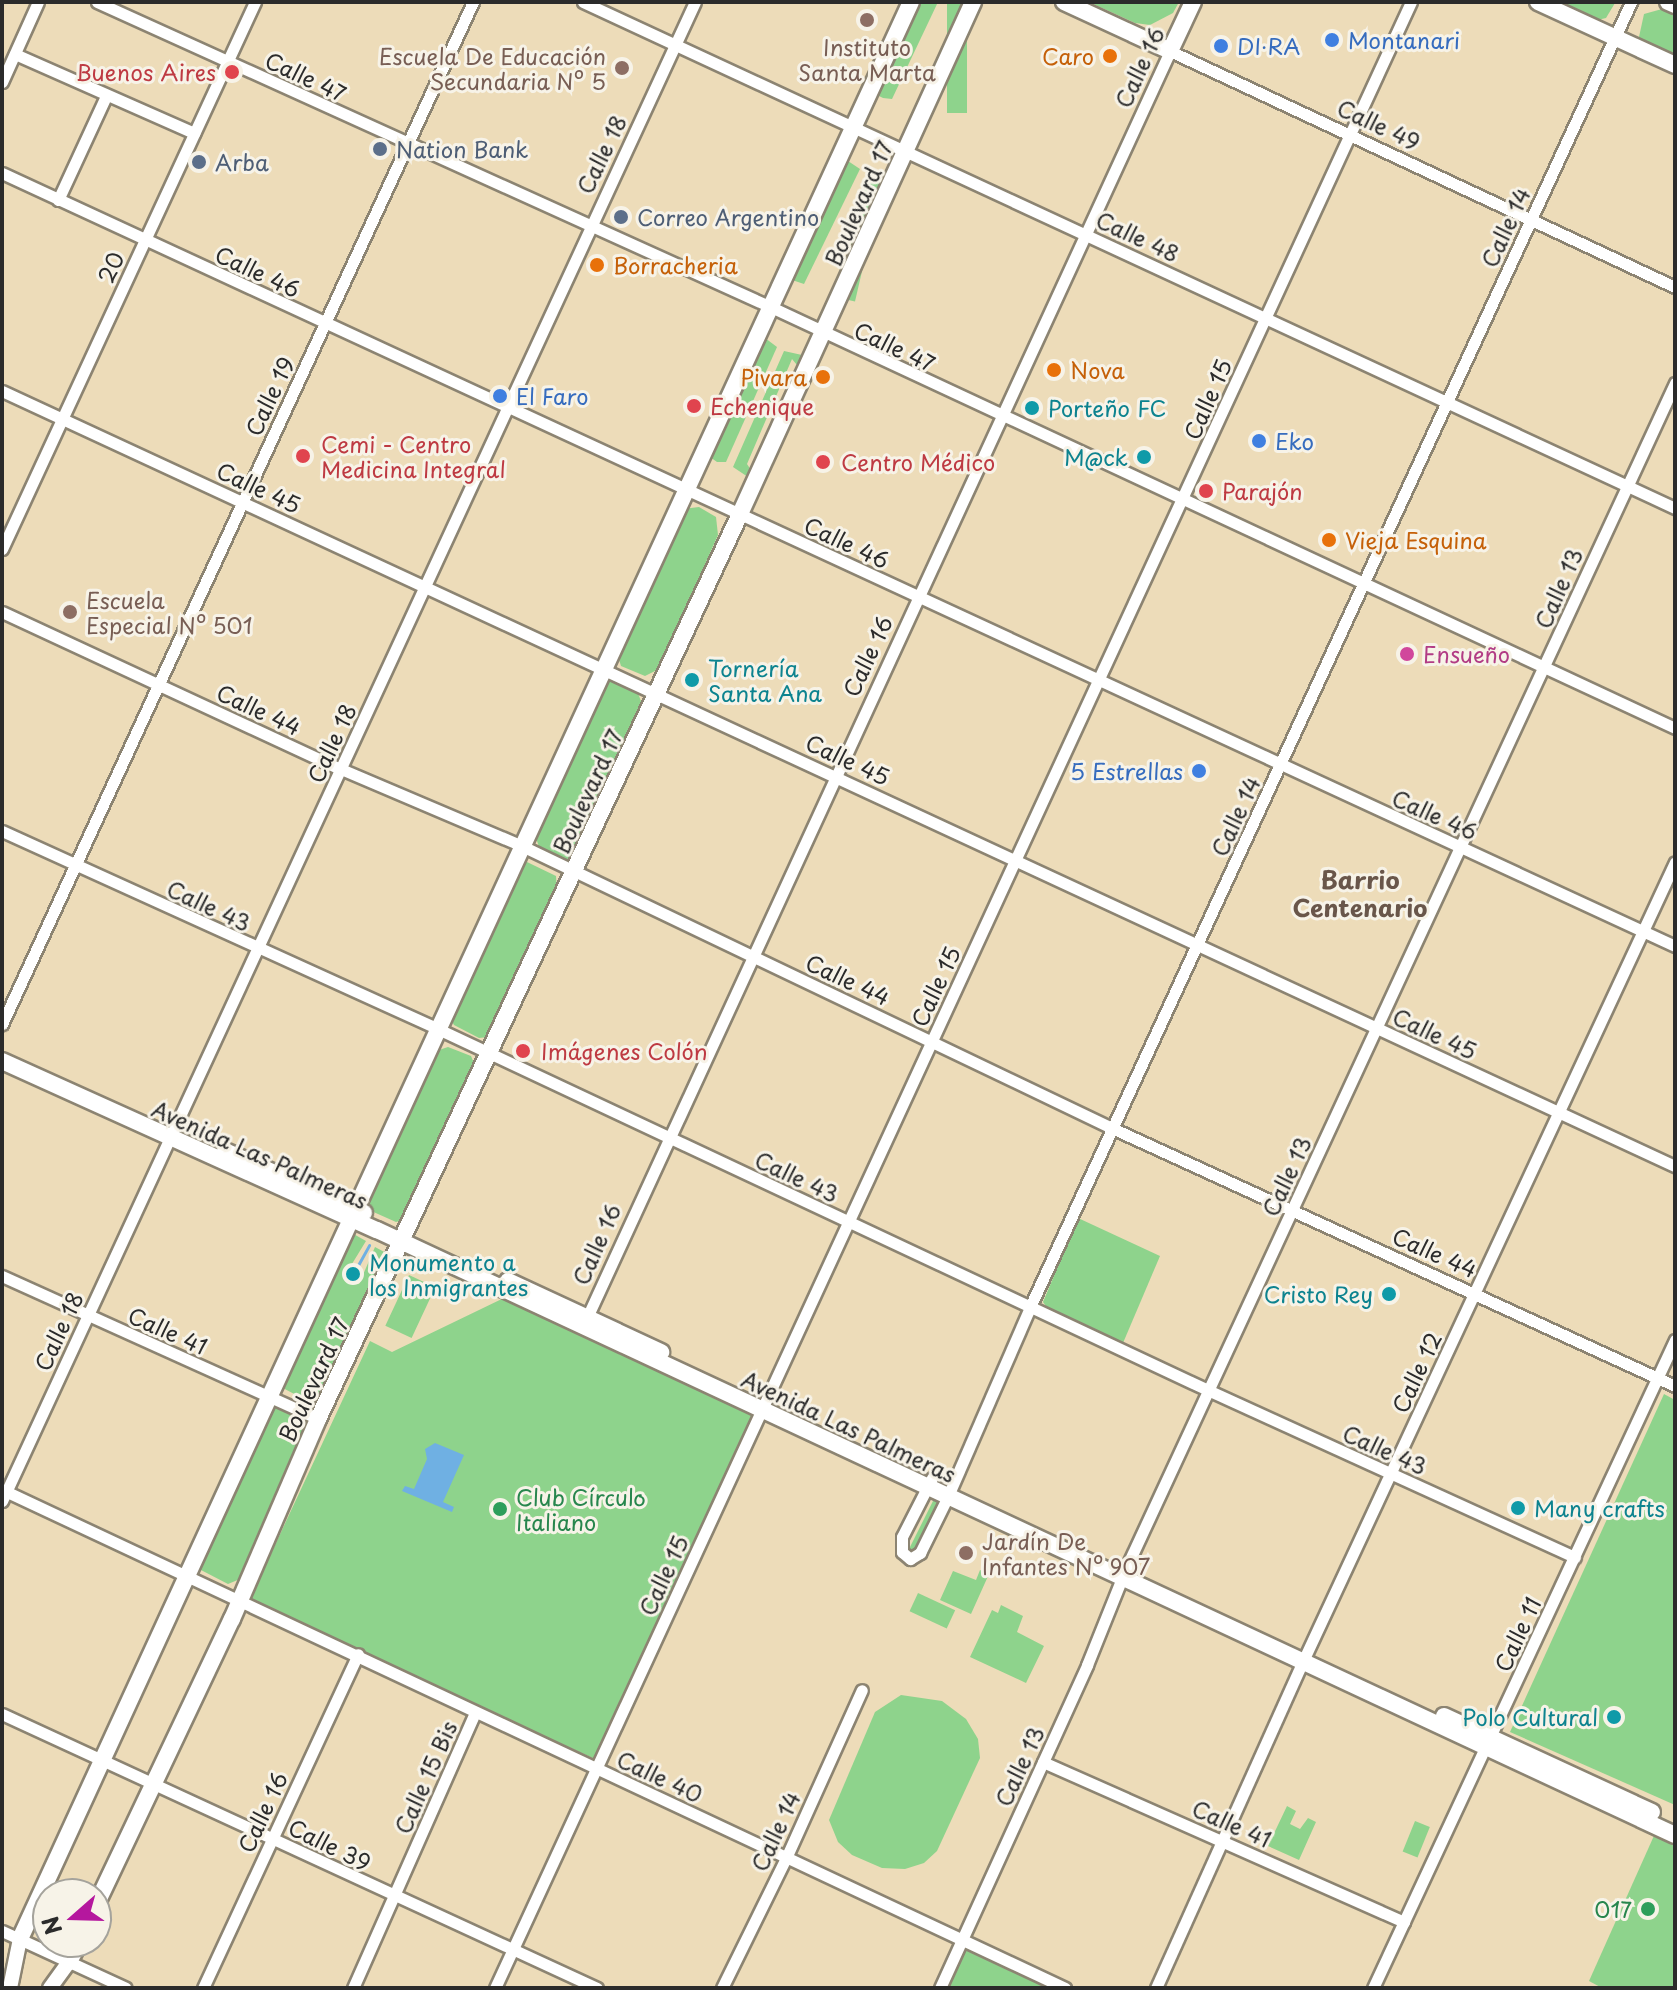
<!DOCTYPE html>
<meta charset="utf-8">
<style>
body{margin:0}
#map{position:relative;width:1677px;height:1990px;overflow:hidden;background:#eddcb9;font-family:"Playpen Sans",sans-serif}
div>[style]{position:absolute}
[style*='--x']{left:calc(var(--x)*1px);top:calc(var(--y)*1px);width:calc(var(--w)*1px);rotate:calc(var(--a)*1deg)}
.green>*{inset:0;background:#8ed38c;transform-origin:0 0}
.water>*{inset:0;background:#6fb0e3}
.stream>*{height:3px;margin:-1.5px;padding:0 1.5px;transform-origin:1.5px;border-radius:1.5px;background:#6fb0e3}
.roads{filter:drop-shadow(2px 0 #8c8472) drop-shadow(-2px 0 #8c8472) drop-shadow(0 2px #8c8472) drop-shadow(0 -2px #8c8472)}
.minor>*{height:11px;margin:-5.5px;padding:0 5.5px;transform-origin:5.5px;border-radius:5.5px;background:#fff}
.tertiary>*{height:14px;margin:-7px;padding:0 7px;transform-origin:7px;border-radius:7px;background:#fff}
.secondary>*{height:16px;margin:-8px;padding:0 8px;transform-origin:8px;border-radius:8px;background:#fff}
.dots>*{width:22px;height:22px;translate:-50% -50%;box-sizing:border-box;border:4px solid #f7f3e8;border-radius:50%}
span{translate:-50% -50%;white-space:nowrap;text-align:center;line-height:1.15;-webkit-text-stroke:6px #f7f3e8;paint-order:stroke}
.shop-label{font-size:22px;color:#366cbe}
.left{translate:0 -50%;text-align:left}
.right{translate:-100% -50%;text-align:right}
.education-label{font-size:22px;color:#785e54}
.food-label{font-size:22px;color:#c56008}
.street-label{font-size:22px;color:#2b2b2b}
.health-label{font-size:22px;color:#be3a42}
.service-label{font-size:22px;color:#4e5e75}
.culture-label{font-size:22px;color:#0d838f}
.hotel-label{font-size:22px;color:#b23c85}
.leisure-label{font-size:22px;color:#27864d}
.neighbourhood-label{font-size:24px;color:#69564a;font-weight:700}
.frame{position:absolute;inset:0;border:4px solid #2b2b2b;pointer-events:none}
.north{position:absolute;left:32px;top:1878px;width:80px;height:80px;box-sizing:border-box;background:#f7f3e8;border:2px solid #a5a39c;border-radius:50%;rotate:250deg;font-size:22px;font-weight:700;line-height:32px;text-align:center;color:#2b2b2b}
.north::after{content:'';display:block;margin:auto;width:28px;height:36px;background:#b5179e;clip-path:polygon(50% 0,100% 100%,50% 72%,0 100%)}
</style>
<div id="map">
<div class="green">
<i style="clip-path:polygon(918px 2px,938px 2px,892px 99px,883px 98px,875px 94px)"></i>
<i style="left:947px;top:2px;width:20px;height:111px"></i>
<i style="clip-path:polygon(1089px 2px,1179px 2px,1173px 13px,1150px 25px,1135px 23px)"></i>
<i style="clip-path:polygon(1548px 2px,1615px 2px,1615px 3px,1606px 18px,1593px 21px)"></i>
<i style="clip-path:polygon(1662px 9px,1675px 15px,1675px 60px,1641px 43px,1639px 37px,1644px 14px)"></i>
<i style="clip-path:polygon(845px 159px,860px 169px,804px 284px,789px 279px)"></i>
<i style="left:867px;top:174px;width:17px;height:127px;rotate:13deg"></i>
<i style="clip-path:polygon(765px 338px,777px 347px,726px 462px,717px 462px,710px 457px)"></i>
<i style="clip-path:polygon(784px 351px,802px 355px,797px 365px,792px 359px,747px 464px,751px 470px,748px 477px,733px 467px)"></i>
<i style="clip-path:polygon(699px 507px,716px 517px,718px 535px,659px 669px,645px 676px,621px 666px,617px 653px,683px 509px)"></i>
<i style="clip-path:polygon(613px 680px,638px 693px,643px 707px,572px 859px,560px 860px,539px 847px,535px 835px,604px 684px)"></i>
<i style="clip-path:polygon(527px 862px,556px 876px,557px 891px,488px 1037px,479px 1038px,454px 1025px,450px 1018px,521px 865px)"></i>
<i style="clip-path:polygon(448px 1047px,471px 1056px,476px 1068px,406px 1219px,396px 1222px,369px 1210px,367px 1198px,436px 1051px)"></i>
<i style="clip-path:polygon(1078px 1218px,1160px 1256px,1123px 1343px,1048px 1309px,1043px 1302px)"></i>
<i style="clip-path:polygon(350px 1232px,366px 1241px,344px 1277px,359px 1284px,375px 1247px,388px 1254px,318px 1403px,313px 1404px,281px 1387px)"></i>
<i style="left:409px;top:1275px;width:29px;height:56px;rotate:25deg"></i>
<i style="clip-path:polygon(508px 1296px,752px 1416px,595px 1759px,248px 1603px,370px 1341px,392px 1352px)"></i>
<i style="clip-path:polygon(1664px 1394px,1675px 1400px,1675px 1805px,1510px 1732px)"></i>
<i style="clip-path:polygon(280px 1407px,303px 1417px,307px 1433px,240px 1579px,228px 1584px,199px 1569px,270px 1409px)"></i>
<i style="clip-path:polygon(935px 1497px,942px 1500px,917px 1553px,912px 1552px,909px 1549px)"></i>
<i style="clip-path:polygon(980px 1570px,989px 1574px,971px 1614px,940px 1600px,953px 1571px,976px 1580px)"></i>
<i style="left:918px;top:1593px;width:41px;height:20px;rotate:25deg"></i>
<i style="clip-path:polygon(1001px 1605px,1023px 1616px,1017px 1632px,1044px 1646px,1026px 1683px,970px 1657px,992px 1610px,998px 1613px)"></i>
<i style="clip-path:polygon(901px 1695px,942px 1701px,966px 1719px,978px 1739px,980px 1758px,937px 1851px,924px 1863px,905px 1869px,882px 1868px,852px 1855px,838px 1842px,829px 1820px,875px 1712px)"></i>
<i style="clip-path:polygon(1287px 1806px,1296px 1811px,1290px 1824px,1300px 1829px,1308px 1818px,1316px 1822px,1299px 1860px,1268px 1846px)"></i>
<i style="left:1415px;top:1821px;width:16px;height:33px;rotate:22deg"></i>
<i style="clip-path:polygon(1657px 1829px,1675px 1837px,1675px 1988px,1602px 1988px,1589px 1981px)"></i>
<i style="clip-path:polygon(961px 1941px,1064px 1988px,940px 1988px)"></i>
</div>
<div class="water">
<i style="clip-path:polygon(435px 1443px,464px 1455px,443px 1502px,454px 1507px,452px 1512px,402px 1491px,405px 1486px,414px 1489px,427px 1459px,425px 1449px)"></i>
</div>
<div class="stream">
<i style="--x:357;--y:1267;--w:25;--a:-61"></i>
</div>
<div class="roads">
<div class="minor">
<i style="--x:97;--y:2;--w:740;--a:24.35"></i>
<i style="--x:771;--y:307;--w:997;--a:24.97"></i>
<i style="--x:583;--y:2;--w:1204;--a:24.86"></i>
<i style="--x:15;--y:54;--w:196;--a:23.8"></i>
<i style="--x:2;--y:82;--w:88;--a:-65.8"></i>
<i style="--x:2;--y:173;--w:1843;--a:24.8"></i>
<i style="--x:58;--y:200;--w:115;--a:-65.2"></i>
<i style="--x:2;--y:391;--w:1844;--a:24.86"></i>
<i style="--x:2;--y:549;--w:603;--a:-65.18"></i>
<i style="--x:2;--y:612;--w:374;--a:24.9"></i>
<i style="--x:341;--y:769;--w:197;--a:23"></i>
<i style="--x:522;--y:846;--w:656;--a:25.55"></i>
<i style="--x:1114;--y:1129;--w:617;--a:24.61"></i>
<i style="--x:2;--y:831;--w:477;--a:24.4"></i>
<i style="--x:436;--y:1028;--w:855;--a:25.13"></i>
<i style="--x:1210;--y:1391;--w:401;--a:24.5"></i>
<i style="--x:2;--y:1024;--w:1125;--a:-65.26"></i>
<i style="--x:2;--y:1276;--w:347;--a:24.3"></i>
<i style="--x:584;--y:1324;--w:1401;--a:-65.28"></i>
<i style="--x:1170;--y:51;--w:557;--a:25.05"></i>
<i style="--x:932;--y:1478;--w:66;--a:117"></i>
<i style="--x:902;--y:1537;--w:15;--a:90"></i>
<i style="--x:902;--y:1552;--w:11;--a:41"></i>
<i style="--x:910;--y:1559;--w:12;--a:-31"></i>
<i style="--x:920;--y:1553;--w:64;--a:-63.8"></i>
<i style="--x:948;--y:1496;--w:206;--a:-66.5"></i>
<i style="--x:1030;--y:1307;--w:1437;--a:-65.27"></i>
<i style="--x:3;--y:1490;--w:1173;--a:25.12"></i>
<i style="--x:2;--y:1501;--w:1651;--a:-65.19"></i>
<i style="--x:2;--y:1714;--w:655;--a:24.73"></i>
<i style="--x:1043;--y:1762;--w:395;--a:23.9"></i>
<i style="--x:2;--y:1931;--w:136;--a:24.7"></i>
<i style="--x:203;--y:1988;--w:368;--a:-65.1"></i>
<i style="--x:353;--y:1988;--w:301;--a:-66.1"></i>
<i style="--x:495;--y:1988;--w:2187;--a:-65.24"></i>
<i style="--x:722;--y:1988;--w:145;--a:-63.8"></i>
<i style="--x:786;--y:1858;--w:184;--a:-65.7"></i>
<i style="--x:940;--y:1988;--w:355;--a:-65.5"></i>
<i style="--x:1087;--y:1665;--w:105;--a:-68.1"></i>
<i style="--x:1126;--y:1568;--w:1306;--a:-65.14"></i>
<i style="--x:1156;--y:1988;--w:359;--a:-65.8"></i>
<i style="--x:1303;--y:1661;--w:881;--a:-65.03"></i>
<i style="--x:1373;--y:1988;--w:715;--a:-65.01"></i>
</div>
<div class="tertiary">
<i style="--x:10;--y:1988;--w:50;--a:-78.5"></i>
<i style="--x:50;--y:1988;--w:32;--a:-54"></i>
</div>
<div class="secondary">
<i style="--x:1064;--y:2;--w:117;--a:24.8"></i>
<i style="--x:1170;--y:51;--w:54;--a:-64.9"></i>
<i style="--x:1538;--y:2;--w:151;--a:24.7"></i>
<i style="--x:1668;--y:2;--w:8;--a:23"></i>
<i style="--x:2;--y:1061;--w:411;--a:24.3"></i>
<i style="--x:377;--y:1230;--w:1432;--a:24.99"></i>
<i style="--x:225;--y:1151;--w:152;--a:24"></i>
<i style="--x:508;--y:1281;--w:169;--a:24.9"></i>
<i style="--x:1444;--y:1716;--w:229;--a:24.8"></i>
<i style="--x:96;--y:1905;--w:317;--a:-64.6"></i>
<i style="--x:232;--y:1619;--w:218;--a:-66.7"></i>
<i style="--x:318;--y:1419;--w:999;--a:-65"></i>
<i style="--x:740;--y:514;--w:563;--a:-65.53"></i>
<i style="--x:20;--y:1939;--w:2132;--a:-65.3"></i>
<i style="--x:69;--y:1962;--w:22;--a:-63"></i>
</div>
</div>
<div class="dots">
<i style="left:867px;top:20px;background:#8d6e63"></i>
<i style="left:1332px;top:40px;background:#3f7fe0"></i>
<i style="left:1221px;top:46px;background:#3f7fe0"></i>
<i style="left:1110px;top:56px;background:#e8710a"></i>
<i style="left:622px;top:68px;background:#8d6e63"></i>
<i style="left:232px;top:72px;background:#e0444e"></i>
<i style="left:380px;top:149px;background:#5c6f8a"></i>
<i style="left:199px;top:162px;background:#5c6f8a"></i>
<i style="left:621px;top:217px;background:#5c6f8a"></i>
<i style="left:597px;top:265px;background:#e8710a"></i>
<i style="left:1054px;top:370px;background:#e8710a"></i>
<i style="left:823px;top:377px;background:#e8710a"></i>
<i style="left:500px;top:396px;background:#3f7fe0"></i>
<i style="left:694px;top:406px;background:#e0444e"></i>
<i style="left:1032px;top:408px;background:#0f9aa8"></i>
<i style="left:1259px;top:441px;background:#3f7fe0"></i>
<i style="left:303px;top:456px;background:#e0444e"></i>
<i style="left:1144px;top:457px;background:#0f9aa8"></i>
<i style="left:823px;top:462px;background:#e0444e"></i>
<i style="left:1206px;top:491px;background:#e0444e"></i>
<i style="left:1329px;top:540px;background:#e8710a"></i>
<i style="left:70px;top:612px;background:#8d6e63"></i>
<i style="left:1407px;top:654px;background:#d1479c"></i>
<i style="left:692px;top:680px;background:#0f9aa8"></i>
<i style="left:1199px;top:771px;background:#3f7fe0"></i>
<i style="left:523px;top:1051px;background:#e0444e"></i>
<i style="left:353px;top:1274px;background:#0f9aa8"></i>
<i style="left:1389px;top:1294px;background:#0f9aa8"></i>
<i style="left:1518px;top:1508px;background:#0f9aa8"></i>
<i style="left:500px;top:1509px;background:#2e9e5b"></i>
<i style="left:966px;top:1553px;background:#8d6e63"></i>
<i style="left:1614px;top:1717px;background:#0f9aa8"></i>
<i style="left:1648px;top:1909px;background:#2e9e5b"></i>
</div>
<div class="shop-label">
<span class="left" style="left:1348px;top:40px">Montanari</span>
<span class="left" style="left:1237px;top:46px">DI·RA</span>
<span class="left" style="left:516px;top:396px">El Faro</span>
<span class="left" style="left:1275px;top:441px">Eko</span>
<span class="right" style="left:1183px;top:771px">5 Estrellas</span>
</div>
<div class="education-label">
<span style="left:867px;top:59px">Instituto<br>Santa Marta</span>
<span class="right" style="left:606px;top:68px">Escuela De Educación<br>Secundaria Nº 5</span>
<span class="left" style="left:86px;top:612px">Escuela<br>Especial Nº 501</span>
<span class="left" style="left:982px;top:1553px">Jardín De<br>Infantes Nº 907</span>
</div>
<div class="food-label">
<span class="right" style="left:1094px;top:56px">Caro</span>
<span class="left" style="left:613px;top:265px">Borracheria</span>
<span class="left" style="left:1070px;top:370px">Nova</span>
<span class="right" style="left:807px;top:377px">Pivara</span>
<span class="left" style="left:1345px;top:540px">Vieja Esquina</span>
</div>
<div class="street-label">
<span style="left:1139px;top:67px;rotate:-65deg">Calle 16</span>
<span style="left:306px;top:76px;rotate:25deg">Calle 47</span>
<span style="left:1379px;top:124px;rotate:25deg">Calle 49</span>
<span style="left:601px;top:154px;rotate:-64deg">Calle 18</span>
<span style="left:858px;top:203px;rotate:-66deg">Boulevard 17</span>
<span style="left:1505px;top:227px;rotate:-65deg">Calle 14</span>
<span style="left:1138px;top:236px;rotate:25deg">Calle 48</span>
<span style="left:110px;top:267px;rotate:-65deg">20</span>
<span style="left:258px;top:271px;rotate:25deg">Calle 46</span>
<span style="left:895px;top:346px;rotate:25deg">Calle 47</span>
<span style="left:269px;top:396px;rotate:-65deg">Calle 19</span>
<span style="left:1207px;top:399px;rotate:-66deg">Calle 15</span>
<span style="left:259px;top:487px;rotate:25deg">Calle 45</span>
<span style="left:847px;top:542px;rotate:25deg">Calle 46</span>
<span style="left:1558px;top:588px;rotate:-66deg">Calle 13</span>
<span style="left:867px;top:656px;rotate:-65deg">Calle 16</span>
<span style="left:259px;top:709px;rotate:25deg">Calle 44</span>
<span style="left:331px;top:743px;rotate:-65deg">Calle 18</span>
<span style="left:848px;top:759px;rotate:25deg">Calle 45</span>
<span style="left:587px;top:791px;rotate:-65deg">Boulevard 17</span>
<span style="left:1435px;top:814px;rotate:24deg">Calle 46</span>
<span style="left:1235px;top:816px;rotate:-65deg">Calle 14</span>
<span style="left:209px;top:905px;rotate:25deg">Calle 43</span>
<span style="left:848px;top:979px;rotate:25deg">Calle 44</span>
<span style="left:935px;top:986px;rotate:-65deg">Calle 15</span>
<span style="left:1435px;top:1033px;rotate:25deg">Calle 45</span>
<span style="left:260px;top:1154px;rotate:24deg">Avenida Las Palmeras</span>
<span style="left:797px;top:1176px;rotate:25deg">Calle 43</span>
<span style="left:1286px;top:1176px;rotate:-65deg">Calle 13</span>
<span style="left:596px;top:1244px;rotate:-66deg">Calle 16</span>
<span style="left:1435px;top:1252px;rotate:24deg">Calle 44</span>
<span style="left:168px;top:1330px;rotate:24deg">Calle 41</span>
<span style="left:58px;top:1331px;rotate:-65deg">Calle 18</span>
<span style="left:1416px;top:1372px;rotate:-65deg">Calle 12</span>
<span style="left:313px;top:1379px;rotate:-65deg">Boulevard 17</span>
<span style="left:849px;top:1426px;rotate:25deg">Avenida Las Palmeras</span>
<span style="left:1385px;top:1449px;rotate:24deg">Calle 43</span>
<span style="left:663px;top:1575px;rotate:-65deg">Calle 15</span>
<span style="left:1517px;top:1634px;rotate:-65deg">Calle 11</span>
<span style="left:1019px;top:1766px;rotate:-65deg">Calle 13</span>
<span style="left:660px;top:1776px;rotate:25deg">Calle 40</span>
<span style="left:425px;top:1777px;rotate:-66deg">Calle 15 Bis</span>
<span style="left:262px;top:1812px;rotate:-65deg">Calle 16</span>
<span style="left:1232px;top:1823px;rotate:24deg">Calle 41</span>
<span style="left:775px;top:1831px;rotate:-65deg">Calle 14</span>
<span style="left:330px;top:1844px;rotate:26deg">Calle 39</span>
</div>
<div class="health-label">
<span class="right" style="left:216px;top:72px">Buenos Aires</span>
<span class="left" style="left:710px;top:406px">Echenique</span>
<span class="left" style="left:321px;top:456px">Cemi - Centro<br>Medicina Integral</span>
<span class="left" style="left:841px;top:462px">Centro Médico</span>
<span class="left" style="left:1222px;top:491px">Parajón</span>
<span class="left" style="left:541px;top:1051px">Imágenes Colón</span>
</div>
<div class="service-label">
<span class="left" style="left:396px;top:149px">Nation Bank</span>
<span class="left" style="left:215px;top:162px">Arba</span>
<span class="left" style="left:637px;top:217px">Correo Argentino</span>
</div>
<div class="culture-label">
<span class="left" style="left:1048px;top:408px">Porteño FC</span>
<span class="right" style="left:1128px;top:457px">M@ck</span>
<span class="left" style="left:708px;top:680px">Tornería<br>Santa Ana</span>
<span class="left" style="left:369px;top:1274px">Monumento a<br>los Inmigrantes</span>
<span class="right" style="left:1373px;top:1294px">Cristo Rey</span>
<span class="left" style="left:1534px;top:1508px">Many crafts</span>
<span class="right" style="left:1598px;top:1717px">Polo Cultural</span>
</div>
<div class="hotel-label">
<span class="left" style="left:1423px;top:654px">Ensueño</span>
</div>
<div class="leisure-label">
<span class="left" style="left:516px;top:1509px">Club Círculo<br>Italiano</span>
<span class="right" style="left:1632px;top:1909px">017</span>
</div>
<div class="neighbourhood-label">
<span style="left:1360px;top:894px">Barrio<br>Centenario</span>
</div>
<div class="frame"></div>
<div class="north">N</div>
</div>
